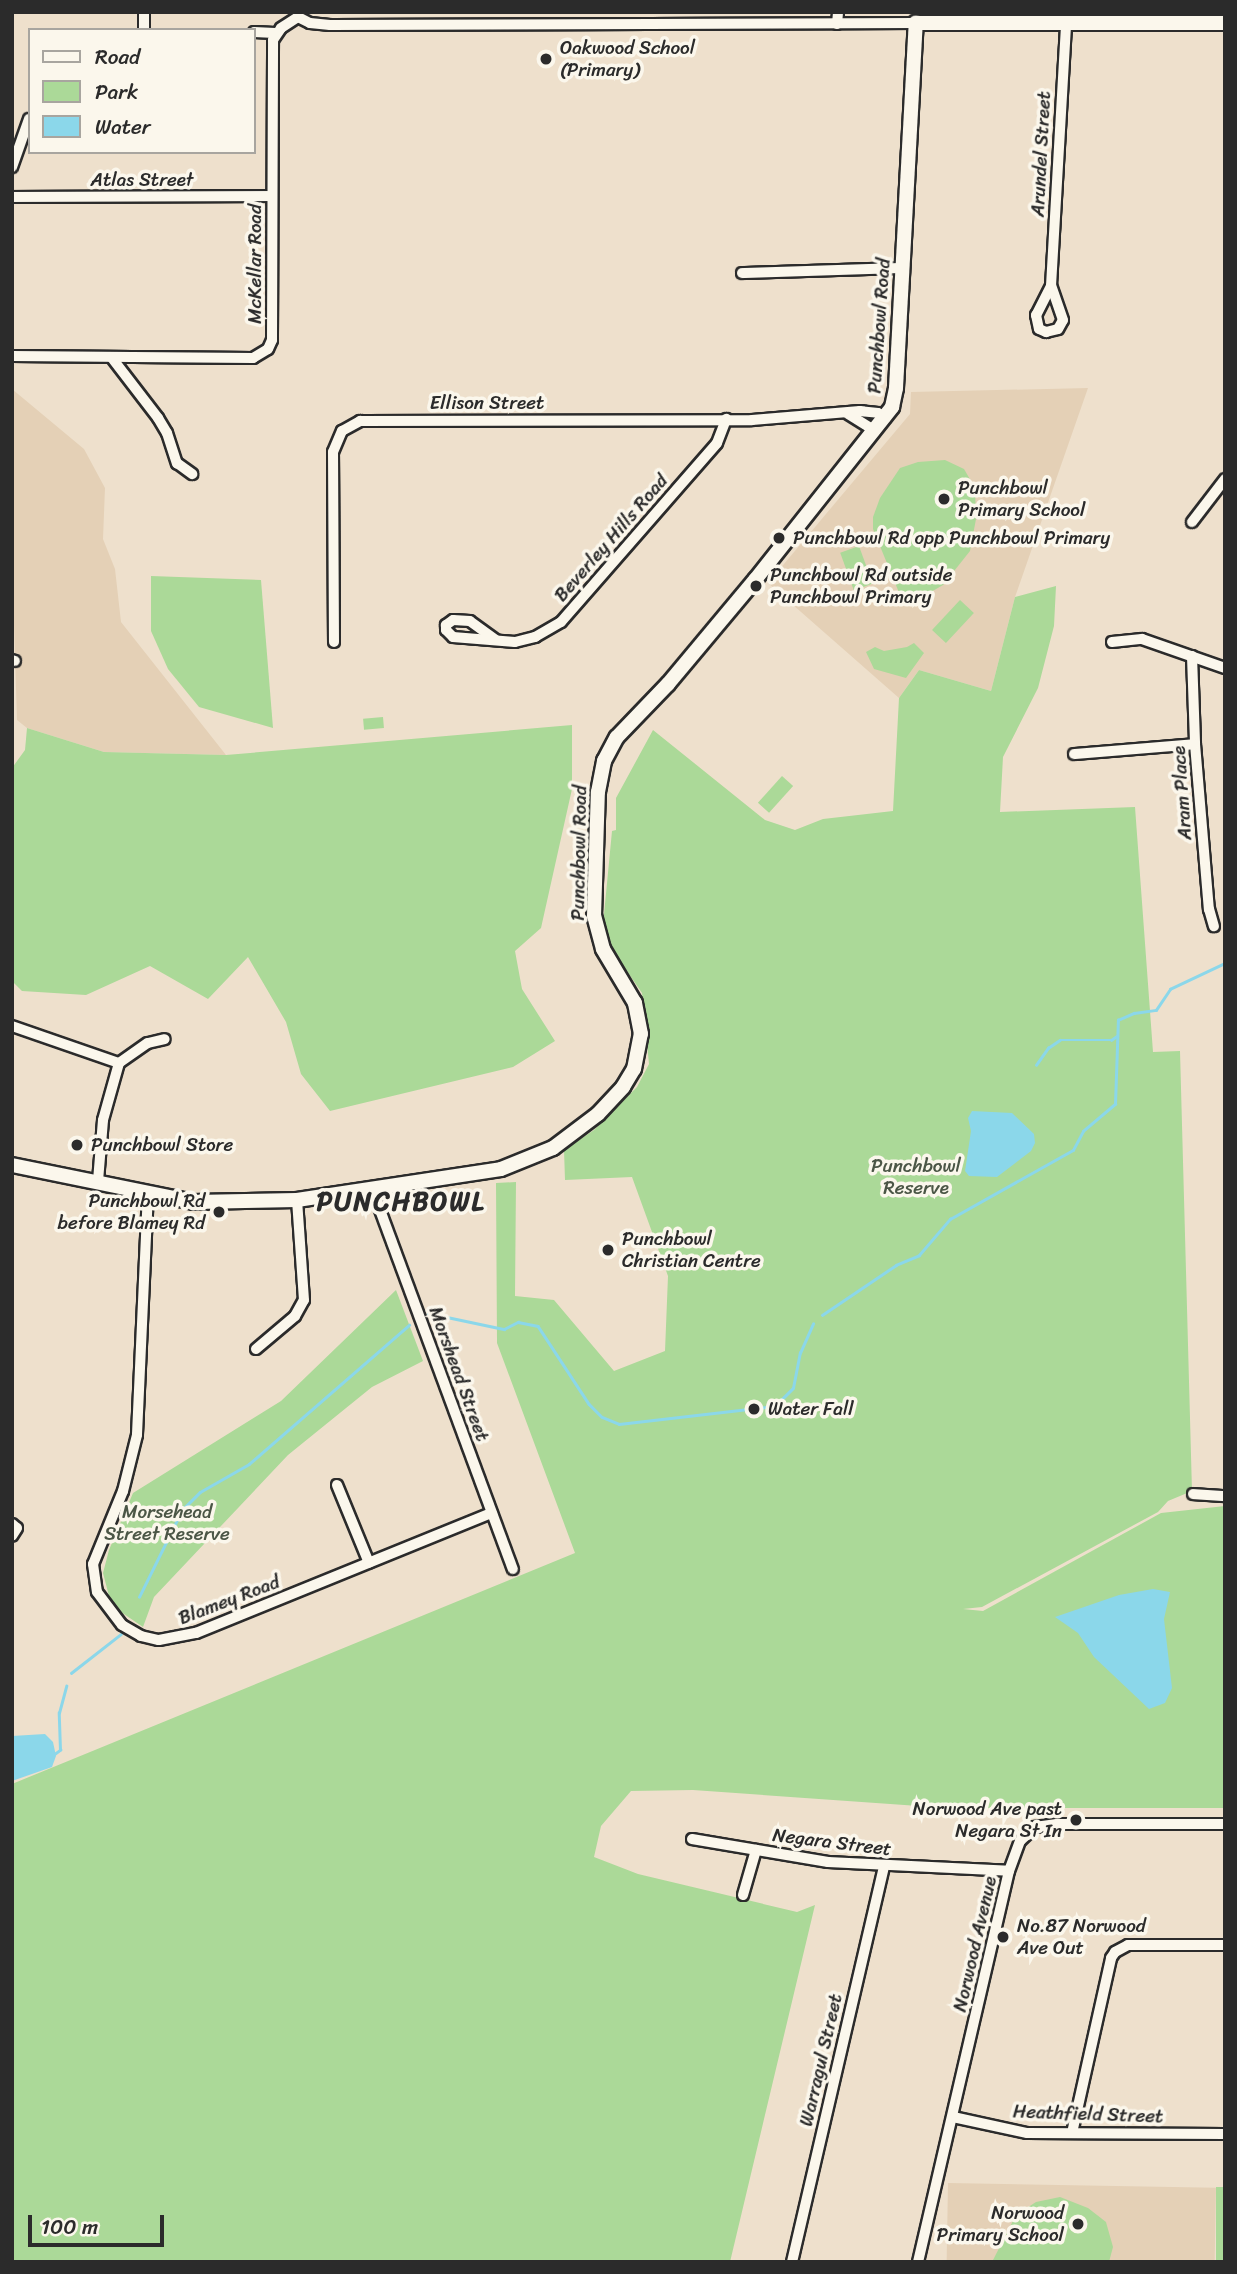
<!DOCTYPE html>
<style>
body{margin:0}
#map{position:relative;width:1237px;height:2274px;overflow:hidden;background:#eee0cc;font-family:Sriracha,sans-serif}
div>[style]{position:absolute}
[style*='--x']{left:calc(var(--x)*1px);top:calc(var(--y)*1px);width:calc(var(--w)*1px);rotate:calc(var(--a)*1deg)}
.built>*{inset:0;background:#e4d0b6;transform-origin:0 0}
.green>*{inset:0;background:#abd998;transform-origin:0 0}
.water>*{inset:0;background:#8bd7ea}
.stream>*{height:2.5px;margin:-1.25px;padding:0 1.25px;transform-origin:1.25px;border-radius:1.25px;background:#8bd7ea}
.roads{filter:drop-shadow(2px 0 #2b2b2b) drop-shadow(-2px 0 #2b2b2b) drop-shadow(0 2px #2b2b2b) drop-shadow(0 -2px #2b2b2b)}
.street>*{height:10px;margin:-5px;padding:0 5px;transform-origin:5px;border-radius:5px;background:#fbf7ec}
.secondary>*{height:14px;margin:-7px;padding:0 7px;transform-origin:7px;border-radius:7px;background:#fbf7ec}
.dots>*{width:19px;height:19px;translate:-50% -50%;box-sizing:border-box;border:4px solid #fbf7ec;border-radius:50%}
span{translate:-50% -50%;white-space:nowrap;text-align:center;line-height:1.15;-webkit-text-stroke:7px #fbf7ec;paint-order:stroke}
.poi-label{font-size:19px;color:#2b2b2b}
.left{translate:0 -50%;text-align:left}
.right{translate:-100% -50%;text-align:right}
.street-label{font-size:19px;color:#2b2b2b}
.park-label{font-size:19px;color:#4b5646}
.district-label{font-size:26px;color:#2b2b2b;font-weight:700;letter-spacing:2px}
.frame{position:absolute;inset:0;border:14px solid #2b2b2b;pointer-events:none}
.legend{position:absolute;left:28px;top:28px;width:228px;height:126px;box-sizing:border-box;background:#fbf7ec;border:2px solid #a8a59f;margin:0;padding:9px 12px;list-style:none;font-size:21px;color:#2b2b2b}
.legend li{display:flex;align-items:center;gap:14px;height:35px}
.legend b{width:35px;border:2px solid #a8a59f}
.scale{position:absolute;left:28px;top:2215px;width:136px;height:32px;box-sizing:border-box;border:4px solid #2b2b2b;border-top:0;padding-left:9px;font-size:21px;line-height:24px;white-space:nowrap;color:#2b2b2b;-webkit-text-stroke:5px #fbf7ec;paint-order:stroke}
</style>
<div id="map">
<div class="built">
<i style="clip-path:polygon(1088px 388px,1015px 597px,991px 691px,919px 670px,899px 698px,768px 583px,910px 414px,911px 392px)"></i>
<i style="clip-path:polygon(12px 389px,84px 449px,105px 488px,103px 539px,115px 569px,121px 622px,226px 755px,104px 752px,27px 728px,17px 720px,12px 562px)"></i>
<i style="left:948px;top:2183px;width:268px;height:81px;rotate:1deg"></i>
</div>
<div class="green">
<i style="clip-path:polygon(945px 460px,964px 469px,975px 488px,976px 519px,970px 551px,943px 585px,919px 599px,900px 595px,873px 529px,873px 517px,880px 498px,900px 468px,918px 462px)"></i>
<i style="left:859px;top:546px;width:40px;height:20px;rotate:70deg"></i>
<i style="clip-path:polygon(151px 576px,261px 580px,273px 728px,199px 707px,168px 669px,151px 631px)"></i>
<i style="clip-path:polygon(1056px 586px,1054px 626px,1038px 688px,1003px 757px,1000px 812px,1135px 807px,1153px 1052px,1180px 1051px,1192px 1491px,1168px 1501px,1158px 1512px,982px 1607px,963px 1609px,983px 1611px,1161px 1513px,1225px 1506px,1225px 1808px,947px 1808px,693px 1790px,631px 1791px,601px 1826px,594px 1857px,638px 1874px,797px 1912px,815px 1905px,730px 2262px,12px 2262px,12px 1784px,575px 1553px,497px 1343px,496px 1183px,516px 1182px,515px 1296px,554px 1300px,614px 1371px,665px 1351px,668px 1276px,632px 1177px,565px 1180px,564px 1150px,594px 1130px,637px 1087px,649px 1064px,642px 993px,602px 935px,612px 831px,616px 830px,616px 798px,653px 730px,765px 820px,795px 830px,823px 819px,893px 811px,899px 698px,919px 670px,991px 691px,1015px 597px)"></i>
<i style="left:960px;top:600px;width:19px;height:41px;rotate:43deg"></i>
<i style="clip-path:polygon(914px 643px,924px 653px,906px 678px,874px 669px,866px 652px,875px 647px,884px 651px,907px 647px)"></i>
<i style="left:383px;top:717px;width:11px;height:20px;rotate:85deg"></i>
<i style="clip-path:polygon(572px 725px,572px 789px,541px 928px,515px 951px,522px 989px,555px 1041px,513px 1067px,330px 1111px,301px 1074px,286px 1022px,248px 957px,208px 999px,150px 966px,86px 995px,22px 991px,12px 981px,12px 768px,25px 750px,27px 728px,104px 752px,226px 755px)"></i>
<i style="left:782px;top:776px;width:15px;height:36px;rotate:42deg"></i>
<i style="clip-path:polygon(396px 1290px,423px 1361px,372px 1387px,288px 1455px,154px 1597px,143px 1627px,121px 1612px,109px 1596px,103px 1573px,109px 1550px,133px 1493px,281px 1401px)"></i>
<i style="left:1216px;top:2187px;width:9px;height:75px"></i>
<i style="clip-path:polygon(1060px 2197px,1088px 2208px,1106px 2222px,1113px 2247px,1109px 2262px,992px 2262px,1016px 2215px,1036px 2202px)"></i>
</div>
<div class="water">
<i style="clip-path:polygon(972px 1111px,1012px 1113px,1034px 1134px,1035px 1143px,1031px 1151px,997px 1177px,969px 1176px,965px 1171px,971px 1131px,968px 1118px)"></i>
<i style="clip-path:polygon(1153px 1589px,1170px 1592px,1164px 1619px,1172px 1688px,1165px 1703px,1149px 1709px,1094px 1657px,1078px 1633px,1055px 1617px,1119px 1595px)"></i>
<i style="clip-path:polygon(45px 1734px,53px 1742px,56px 1756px,52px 1767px,12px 1781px,12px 1736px)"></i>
</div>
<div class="stream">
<i style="--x:1036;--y:1065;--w:21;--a:-55"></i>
<i style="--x:1048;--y:1048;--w:14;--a:-34"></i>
<i style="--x:1060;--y:1040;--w:51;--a:0"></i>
<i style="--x:1111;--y:1040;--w:7;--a:-34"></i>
<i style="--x:428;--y:1313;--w:78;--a:11.9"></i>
<i style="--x:504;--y:1329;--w:16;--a:-27"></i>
<i style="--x:518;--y:1322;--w:20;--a:11"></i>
<i style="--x:538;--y:1326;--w:93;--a:56.8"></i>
<i style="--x:589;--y:1404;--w:18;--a:45"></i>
<i style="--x:602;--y:1417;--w:18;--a:22"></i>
<i style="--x:619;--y:1424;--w:157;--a:-6.6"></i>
<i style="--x:775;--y:1406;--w:25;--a:-45"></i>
<i style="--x:793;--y:1388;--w:36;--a:-79"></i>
<i style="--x:800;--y:1353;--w:32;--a:-66"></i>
<i style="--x:822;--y:1315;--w:89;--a:-34"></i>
<i style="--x:896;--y:1265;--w:25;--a:-23"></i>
<i style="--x:919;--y:1255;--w:48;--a:-49.3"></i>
<i style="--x:950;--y:1219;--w:141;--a:-29.3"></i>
<i style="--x:1073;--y:1150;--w:21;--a:-62"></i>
<i style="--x:1083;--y:1131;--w:42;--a:-40.2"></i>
<i style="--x:1115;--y:1104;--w:84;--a:-88"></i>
<i style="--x:1118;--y:1020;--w:17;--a:-24"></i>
<i style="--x:1134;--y:1013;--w:22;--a:-8"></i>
<i style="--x:1156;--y:1010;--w:25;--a:-56"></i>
<i style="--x:1170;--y:989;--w:61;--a:-25.3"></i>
<i style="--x:139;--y:1597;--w:97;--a:-63.7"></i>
<i style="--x:182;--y:1510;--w:25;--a:-45"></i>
<i style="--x:200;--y:1492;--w:56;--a:-29.7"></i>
<i style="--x:249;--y:1464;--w:212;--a:-41"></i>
<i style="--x:71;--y:1673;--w:63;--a:-38"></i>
<i style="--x:53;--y:1755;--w:9;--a:-36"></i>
<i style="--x:60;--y:1750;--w:37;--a:-92"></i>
<i style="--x:59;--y:1713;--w:28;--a:-75"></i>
</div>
<div class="roads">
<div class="street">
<i style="--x:144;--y:12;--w:18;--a:90"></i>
<i style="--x:298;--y:17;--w:13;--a:27"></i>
<i style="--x:310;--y:23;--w:20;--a:6"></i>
<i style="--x:330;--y:25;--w:586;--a:-0.2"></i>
<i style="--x:837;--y:24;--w:12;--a:-85"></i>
<i style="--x:254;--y:32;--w:21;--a:3"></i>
<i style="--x:12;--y:167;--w:51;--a:-70.5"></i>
<i style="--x:12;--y:197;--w:260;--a:-0.2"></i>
<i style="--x:742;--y:273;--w:161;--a:-1.8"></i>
<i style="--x:1051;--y:286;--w:33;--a:117"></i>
<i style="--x:1036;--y:315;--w:14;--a:78"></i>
<i style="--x:1039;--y:329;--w:8;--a:23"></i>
<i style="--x:1046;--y:332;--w:12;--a:-14"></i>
<i style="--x:1058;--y:329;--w:10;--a:-61"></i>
<i style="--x:1063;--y:320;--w:36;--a:-109"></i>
<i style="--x:1051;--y:286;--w:262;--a:-86.7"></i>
<i style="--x:12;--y:356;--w:241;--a:0.5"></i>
<i style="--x:253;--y:358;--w:17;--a:-31"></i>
<i style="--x:268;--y:349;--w:10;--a:-66"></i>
<i style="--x:272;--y:340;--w:300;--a:-89.8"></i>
<i style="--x:273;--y:40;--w:14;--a:-56"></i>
<i style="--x:281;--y:28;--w:20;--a:-33"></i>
<i style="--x:112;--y:358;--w:76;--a:52.5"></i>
<i style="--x:158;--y:418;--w:17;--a:59"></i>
<i style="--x:167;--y:433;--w:32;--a:72"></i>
<i style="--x:177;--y:463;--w:19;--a:36"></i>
<i style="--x:848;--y:414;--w:32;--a:32"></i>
<i style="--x:1192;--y:522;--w:54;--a:-52.5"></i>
<i style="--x:496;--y:640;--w:32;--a:-144"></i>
<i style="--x:470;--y:621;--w:17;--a:-177"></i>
<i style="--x:453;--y:620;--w:9;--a:144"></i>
<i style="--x:446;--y:625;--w:5;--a:90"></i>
<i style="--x:446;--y:630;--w:10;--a:45"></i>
<i style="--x:453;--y:637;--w:62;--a:4.6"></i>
<i style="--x:515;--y:642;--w:21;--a:-14"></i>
<i style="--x:535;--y:637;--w:30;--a:-30"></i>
<i style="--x:561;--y:622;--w:237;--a:-48.9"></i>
<i style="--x:717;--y:443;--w:26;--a:-69"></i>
<i style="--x:334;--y:642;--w:190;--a:-90.3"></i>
<i style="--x:333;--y:452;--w:23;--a:-67"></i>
<i style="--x:342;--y:431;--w:21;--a:-29"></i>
<i style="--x:360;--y:421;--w:392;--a:-0.1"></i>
<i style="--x:752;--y:420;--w:108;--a:-4.8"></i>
<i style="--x:860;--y:411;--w:18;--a:6"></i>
<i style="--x:878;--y:413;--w:9;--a:36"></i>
<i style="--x:1112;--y:642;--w:30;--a:-6"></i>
<i style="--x:1142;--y:639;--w:88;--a:19.3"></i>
<i style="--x:1192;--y:656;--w:88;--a:88"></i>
<i style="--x:1195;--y:744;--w:166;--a:85.2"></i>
<i style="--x:1209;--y:909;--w:18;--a:74"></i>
<i style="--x:12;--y:660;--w:3;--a:18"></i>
<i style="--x:1074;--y:754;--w:121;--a:-4.7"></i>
<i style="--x:12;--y:1026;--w:113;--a:19.1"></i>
<i style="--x:98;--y:1181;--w:61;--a:-85.3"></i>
<i style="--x:103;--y:1120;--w:59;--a:-74.3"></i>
<i style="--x:119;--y:1063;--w:35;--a:-35"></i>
<i style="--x:148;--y:1043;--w:17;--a:-13"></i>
<i style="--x:373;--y:1191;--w:403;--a:69.7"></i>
<i style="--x:148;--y:1192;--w:243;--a:92.6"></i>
<i style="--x:137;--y:1435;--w:58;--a:104"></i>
<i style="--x:123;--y:1491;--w:79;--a:112.3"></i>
<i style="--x:93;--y:1564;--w:28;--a:82"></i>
<i style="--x:97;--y:1592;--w:41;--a:52.9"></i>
<i style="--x:122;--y:1625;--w:22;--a:30"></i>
<i style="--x:141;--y:1636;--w:18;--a:13"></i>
<i style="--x:159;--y:1640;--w:38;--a:-11"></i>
<i style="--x:196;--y:1633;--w:319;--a:-22.1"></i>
<i style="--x:256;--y:1349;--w:51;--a:-40.2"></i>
<i style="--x:295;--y:1316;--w:18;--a:-61"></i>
<i style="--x:304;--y:1300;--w:100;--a:-94"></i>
<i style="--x:337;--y:1485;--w:84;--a:67.7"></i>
<i style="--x:1193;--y:1494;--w:32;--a:4"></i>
<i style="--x:12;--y:1524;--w:6;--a:39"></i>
<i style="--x:17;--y:1528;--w:9;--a:122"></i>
<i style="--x:692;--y:1839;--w:138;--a:9.6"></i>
<i style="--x:828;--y:1862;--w:181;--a:2.8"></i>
<i style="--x:743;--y:1895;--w:47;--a:-73.9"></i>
<i style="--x:953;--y:2117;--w:76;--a:12.2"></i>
<i style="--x:1027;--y:2133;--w:198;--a:0.3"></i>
<i style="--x:1072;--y:2133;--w:179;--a:-77.4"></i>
<i style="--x:1111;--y:1958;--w:7;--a:-56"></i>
<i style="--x:1115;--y:1952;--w:15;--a:-28"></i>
<i style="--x:1128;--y:1945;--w:97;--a:0"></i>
<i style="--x:792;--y:2262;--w:407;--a:-76.9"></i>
<i style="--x:918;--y:2262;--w:401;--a:-76.9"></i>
<i style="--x:1009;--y:1871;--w:32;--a:-70"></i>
<i style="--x:1020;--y:1841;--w:21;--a:-43"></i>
<i style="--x:1035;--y:1827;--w:22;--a:-8"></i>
<i style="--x:1057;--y:1824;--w:168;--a:0"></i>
</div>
<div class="secondary">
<i style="--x:12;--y:1165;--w:186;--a:11.5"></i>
<i style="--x:194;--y:1202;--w:103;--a:-1.1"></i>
<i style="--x:297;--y:1200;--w:206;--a:-8.6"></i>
<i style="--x:501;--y:1169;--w:56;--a:-22"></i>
<i style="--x:553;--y:1148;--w:56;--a:-37.1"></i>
<i style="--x:598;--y:1114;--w:37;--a:-47"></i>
<i style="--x:623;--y:1087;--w:21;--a:-59"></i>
<i style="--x:634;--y:1069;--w:36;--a:-79"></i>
<i style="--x:641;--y:1034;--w:32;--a:-101"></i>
<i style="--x:635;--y:1003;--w:63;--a:-120.7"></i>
<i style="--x:603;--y:949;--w:34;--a:-105"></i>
<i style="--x:594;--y:916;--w:124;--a:-88.2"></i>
<i style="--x:598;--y:792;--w:32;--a:-79"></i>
<i style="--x:604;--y:761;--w:27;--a:-62"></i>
<i style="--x:617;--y:737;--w:74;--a:-46.1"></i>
<i style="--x:668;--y:684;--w:136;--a:-50.1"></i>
<i style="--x:755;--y:580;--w:221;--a:-51.6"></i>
<i style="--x:892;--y:407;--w:19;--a:-78"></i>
<i style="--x:896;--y:388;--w:366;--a:-86.9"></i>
<i style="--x:916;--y:23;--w:309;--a:0"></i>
</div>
</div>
<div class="dots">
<i style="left:546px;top:59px;background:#2b2b2b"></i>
<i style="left:944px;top:499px;background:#2b2b2b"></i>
<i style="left:779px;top:538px;background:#2b2b2b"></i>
<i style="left:756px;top:586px;background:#2b2b2b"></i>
<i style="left:77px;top:1145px;background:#2b2b2b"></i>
<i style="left:219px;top:1212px;background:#2b2b2b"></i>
<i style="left:608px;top:1250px;background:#2b2b2b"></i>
<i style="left:754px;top:1409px;background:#2b2b2b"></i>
<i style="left:1076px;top:1820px;background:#2b2b2b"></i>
<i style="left:1003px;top:1937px;background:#2b2b2b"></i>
<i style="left:1078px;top:2224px;background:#2b2b2b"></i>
</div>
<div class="poi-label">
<span class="left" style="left:560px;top:59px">Oakwood School<br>(Primary)</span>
<span class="left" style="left:958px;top:499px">Punchbowl<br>Primary School</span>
<span class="left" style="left:793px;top:538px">Punchbowl Rd opp Punchbowl Primary</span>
<span class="left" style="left:770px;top:586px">Punchbowl Rd outside<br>Punchbowl Primary</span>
<span class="left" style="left:91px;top:1145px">Punchbowl Store</span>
<span class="right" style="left:205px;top:1212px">Punchbowl Rd<br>before Blamey Rd</span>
<span class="left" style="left:622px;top:1250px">Punchbowl<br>Christian Centre</span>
<span class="left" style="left:768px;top:1409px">Water Fall</span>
<span class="right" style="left:1062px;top:1820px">Norwood Ave past<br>Negara St In</span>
<span class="left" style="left:1017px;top:1937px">No.87 Norwood<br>Ave Out</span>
<span class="right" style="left:1064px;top:2224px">Norwood<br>Primary School</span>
</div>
<div class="street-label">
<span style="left:1041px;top:154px;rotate:-87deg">Arundel Street</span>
<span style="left:142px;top:180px">Atlas Street</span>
<span style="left:255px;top:264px;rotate:-90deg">McKellar Road</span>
<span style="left:879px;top:326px;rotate:-86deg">Punchbowl Road</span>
<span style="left:487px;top:403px">Ellison Street</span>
<span style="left:611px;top:538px;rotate:-49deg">Beverley Hills Road</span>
<span style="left:1182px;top:793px;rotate:-94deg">Aram Place</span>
<span style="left:579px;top:853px;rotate:-89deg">Punchbowl Road</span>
<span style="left:459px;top:1374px;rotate:70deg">Morshead Street</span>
<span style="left:229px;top:1600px;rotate:-21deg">Blamey Road</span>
<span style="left:832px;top:1842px;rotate:7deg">Negara Street</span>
<span style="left:975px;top:1944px;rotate:-77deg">Norwood Avenue</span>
<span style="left:821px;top:2060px;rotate:-77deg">Warragul Street</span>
<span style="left:1088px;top:2114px;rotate:2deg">Heathfield Street</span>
</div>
<div class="park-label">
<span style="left:916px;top:1177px">Punchbowl<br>Reserve</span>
<span style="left:167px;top:1523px">Morsehead<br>Street Reserve</span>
</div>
<div class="district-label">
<span style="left:401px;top:1202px">PUNCHBOWL</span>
</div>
<div class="frame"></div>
<ul class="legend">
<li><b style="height:9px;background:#fbf7ec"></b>Road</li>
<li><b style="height:19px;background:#abd998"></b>Park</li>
<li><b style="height:19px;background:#8bd7ea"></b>Water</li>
</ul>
<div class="scale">100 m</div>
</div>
